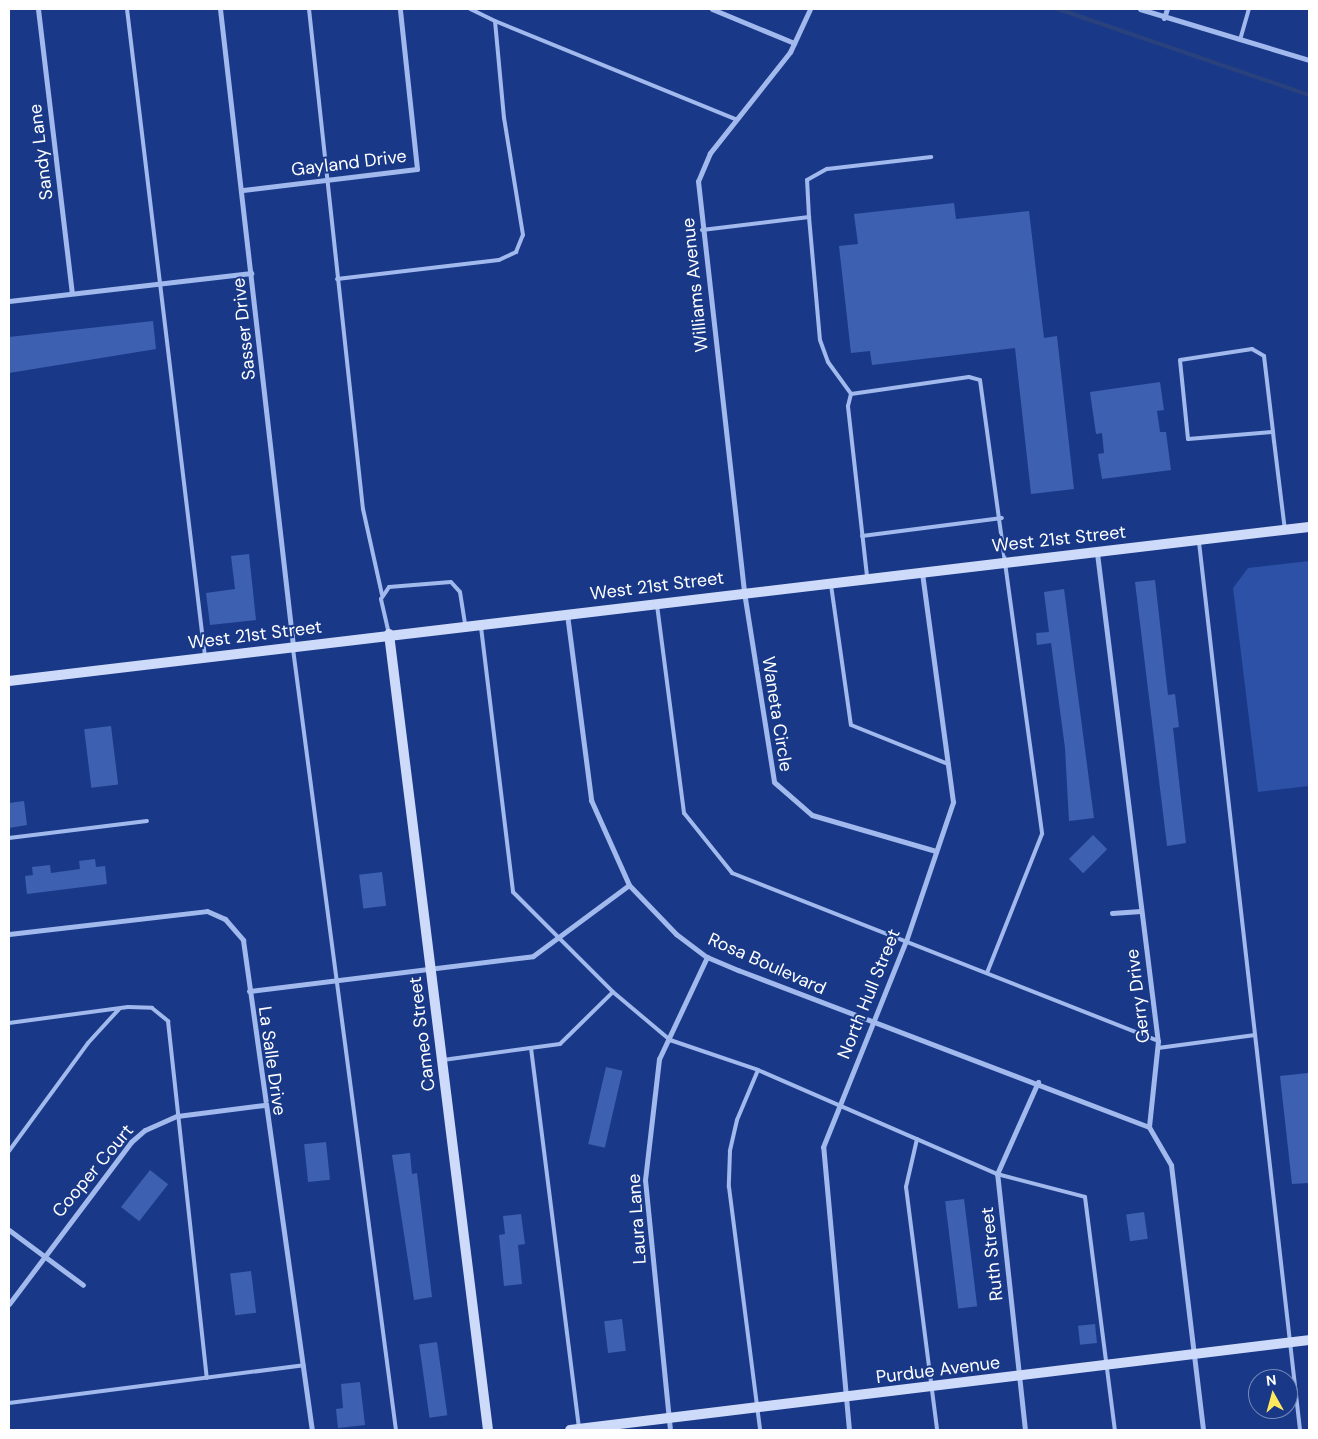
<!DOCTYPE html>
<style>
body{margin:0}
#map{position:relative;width:1318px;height:1439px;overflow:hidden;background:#193988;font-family:"DM Sans",sans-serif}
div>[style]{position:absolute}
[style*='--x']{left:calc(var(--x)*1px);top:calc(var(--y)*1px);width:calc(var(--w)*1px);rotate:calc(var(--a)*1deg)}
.green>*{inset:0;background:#2c51a6}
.stream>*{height:4px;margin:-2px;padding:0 2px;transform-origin:2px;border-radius:2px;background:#29427d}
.building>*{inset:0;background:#3e60b0;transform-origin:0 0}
.lane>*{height:4px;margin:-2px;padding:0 2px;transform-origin:2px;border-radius:2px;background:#a1b9ed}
.street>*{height:5px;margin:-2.5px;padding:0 2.5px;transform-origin:2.5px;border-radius:2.5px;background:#a1b9ed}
.secondary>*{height:10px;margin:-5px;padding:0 5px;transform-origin:5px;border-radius:5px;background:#cedaf9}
span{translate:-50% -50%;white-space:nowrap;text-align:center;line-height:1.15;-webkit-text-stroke:4px #193988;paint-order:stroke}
.street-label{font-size:18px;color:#fff}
.frame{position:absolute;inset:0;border:10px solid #fff;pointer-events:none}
.north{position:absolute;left:1248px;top:1369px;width:50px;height:50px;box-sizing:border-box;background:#193988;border:1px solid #7588b8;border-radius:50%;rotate:353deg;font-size:14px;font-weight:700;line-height:20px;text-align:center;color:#fff}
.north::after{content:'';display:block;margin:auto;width:18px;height:22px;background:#ffe85d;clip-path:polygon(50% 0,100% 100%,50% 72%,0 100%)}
</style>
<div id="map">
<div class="green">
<i style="clip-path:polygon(1309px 561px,1309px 786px,1258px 792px,1233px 588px,1248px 568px)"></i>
</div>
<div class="stream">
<i style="--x:1058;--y:9;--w:265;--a:18.9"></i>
</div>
<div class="building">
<i style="clip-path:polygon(954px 203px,956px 219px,1029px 211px,1044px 338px,1057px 336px,1074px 489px,1031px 494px,1015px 348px,872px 365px,870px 351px,851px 353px,839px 246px,858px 244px,854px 214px)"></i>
<i style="clip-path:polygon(153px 321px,156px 349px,9px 373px,9px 337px)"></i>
<i style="clip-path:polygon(1160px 382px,1164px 410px,1157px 411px,1160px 432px,1166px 432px,1171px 470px,1102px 479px,1098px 454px,1104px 453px,1102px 433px,1096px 434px,1090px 392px)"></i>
<i style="clip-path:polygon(249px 554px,256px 620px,210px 625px,206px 593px,235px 589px,231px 556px)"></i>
<i style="clip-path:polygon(1155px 580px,1168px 695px,1175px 694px,1179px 727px,1173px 728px,1186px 843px,1167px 846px,1135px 582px)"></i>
<i style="clip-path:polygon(1064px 589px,1094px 818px,1069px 821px,1065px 748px,1051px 643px,1037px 645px,1036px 633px,1049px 632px,1044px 592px)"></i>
<i style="left:111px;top:726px;width:59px;height:27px;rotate:83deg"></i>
<i style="clip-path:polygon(24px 801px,27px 825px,9px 828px,9px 803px)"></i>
<i style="left:1093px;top:835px;width:20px;height:34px;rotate:45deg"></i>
<i style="clip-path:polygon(95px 859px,96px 867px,105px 866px,107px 884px,27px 894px,25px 876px,33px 875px,32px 867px,50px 865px,51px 873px,80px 869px,79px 861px)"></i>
<i style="left:382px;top:872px;width:34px;height:23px;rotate:83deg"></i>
<i style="left:606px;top:1067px;width:17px;height:79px;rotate:13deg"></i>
<i style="clip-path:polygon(1308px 1073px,1309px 1183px,1292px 1184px,1280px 1076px)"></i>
<i style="left:326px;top:1142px;width:38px;height:22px;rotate:84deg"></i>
<i style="clip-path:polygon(410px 1153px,412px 1174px,417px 1173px,432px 1297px,414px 1300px,392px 1155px)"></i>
<i style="left:150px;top:1170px;width:23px;height:47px;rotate:38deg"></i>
<i style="left:964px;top:1199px;width:108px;height:19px;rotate:83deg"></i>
<i style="left:1144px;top:1212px;width:27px;height:18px;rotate:82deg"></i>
<i style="clip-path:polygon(521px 1214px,525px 1244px,518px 1245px,522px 1284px,504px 1286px,499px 1235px,505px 1234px,503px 1216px)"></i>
<i style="left:251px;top:1271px;width:42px;height:21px;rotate:83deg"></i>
<i style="left:622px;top:1319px;width:32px;height:18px;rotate:83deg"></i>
<i style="left:1095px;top:1324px;width:19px;height:17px;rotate:84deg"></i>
<i style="left:437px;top:1342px;width:74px;height:18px;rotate:82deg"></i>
<i style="clip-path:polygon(360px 1382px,365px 1425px,338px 1428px,336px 1409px,343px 1408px,341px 1384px)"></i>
</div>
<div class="lane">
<i style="--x:127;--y:9;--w:653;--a:83.14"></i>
<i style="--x:309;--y:9;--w:503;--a:83.84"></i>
<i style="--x:363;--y:509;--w:88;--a:77.5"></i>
<i style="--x:495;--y:21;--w:261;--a:22.2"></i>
<i style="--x:1240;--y:40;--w:32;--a:-74"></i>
<i style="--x:809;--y:217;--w:37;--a:-93"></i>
<i style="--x:807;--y:180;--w:23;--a:-29"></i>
<i style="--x:827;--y:169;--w:105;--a:-6.6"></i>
<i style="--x:702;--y:230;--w:108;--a:-6.9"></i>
<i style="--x:809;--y:217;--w:123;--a:84.9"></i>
<i style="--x:820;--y:340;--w:23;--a:70"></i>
<i style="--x:828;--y:362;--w:39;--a:54"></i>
<i style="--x:337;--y:279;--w:163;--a:-6.7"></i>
<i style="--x:499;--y:260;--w:19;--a:-25"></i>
<i style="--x:516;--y:252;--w:18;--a:-68"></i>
<i style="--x:523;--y:235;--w:119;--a:-99.2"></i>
<i style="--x:504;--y:118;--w:97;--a:-95.3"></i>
<i style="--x:495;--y:21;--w:28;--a:-154"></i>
<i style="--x:1273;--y:432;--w:85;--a:175.3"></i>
<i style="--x:1188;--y:439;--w:79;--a:-95.8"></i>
<i style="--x:1180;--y:360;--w:73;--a:-8.7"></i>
<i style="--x:1252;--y:349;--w:14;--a:30"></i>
<i style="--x:1264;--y:356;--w:77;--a:83.2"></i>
<i style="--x:1273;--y:432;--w:9;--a:84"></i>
<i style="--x:1274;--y:441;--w:90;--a:83"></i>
<i style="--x:862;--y:536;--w:141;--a:-7.3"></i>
<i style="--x:1199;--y:542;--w:894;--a:83.51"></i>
<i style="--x:867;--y:576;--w:171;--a:-96.4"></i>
<i style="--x:848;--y:406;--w:12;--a:-76"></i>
<i style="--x:851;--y:394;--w:119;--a:-8.2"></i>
<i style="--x:969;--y:377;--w:11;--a:15"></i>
<i style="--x:980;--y:380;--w:458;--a:82.2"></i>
<i style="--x:1042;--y:834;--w:149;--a:111.6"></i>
<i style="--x:831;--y:585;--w:141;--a:81.9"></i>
<i style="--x:851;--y:725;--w:105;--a:21.9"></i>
<i style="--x:657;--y:605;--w:210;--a:82.6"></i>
<i style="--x:684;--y:813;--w:77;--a:51.3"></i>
<i style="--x:732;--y:873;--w:458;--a:21.5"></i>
<i style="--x:481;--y:627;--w:267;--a:83.1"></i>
<i style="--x:513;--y:892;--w:141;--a:45"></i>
<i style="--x:613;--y:992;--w:75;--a:40.1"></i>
<i style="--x:670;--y:1040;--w:93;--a:18.8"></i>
<i style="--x:758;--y:1070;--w:261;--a:23.5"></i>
<i style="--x:997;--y:1174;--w:91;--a:14.6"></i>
<i style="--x:1085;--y:1197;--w:235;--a:82.7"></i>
<i style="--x:389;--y:634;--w:36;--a:-103"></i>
<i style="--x:381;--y:599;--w:14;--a:-56"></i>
<i style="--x:389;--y:587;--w:62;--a:-4.6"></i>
<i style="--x:451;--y:582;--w:13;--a:48"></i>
<i style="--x:460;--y:592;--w:33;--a:81"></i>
<i style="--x:293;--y:649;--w:788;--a:82.49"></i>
<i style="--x:9;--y:838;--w:139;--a:-7"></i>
<i style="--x:9;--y:1023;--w:120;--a:-7.7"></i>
<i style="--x:128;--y:1007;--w:24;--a:2"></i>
<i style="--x:152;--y:1008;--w:21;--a:39"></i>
<i style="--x:168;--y:1021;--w:359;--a:83.8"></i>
<i style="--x:531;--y:1048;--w:383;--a:82.8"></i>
<i style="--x:1158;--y:1048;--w:98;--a:-7.6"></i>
<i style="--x:443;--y:1060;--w:118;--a:-7.8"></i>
<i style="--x:560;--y:1044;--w:74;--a:-44.5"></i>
<i style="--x:758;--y:1070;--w:54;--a:112.8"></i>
<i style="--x:737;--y:1120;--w:32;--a:103"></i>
<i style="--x:730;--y:1151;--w:36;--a:92"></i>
<i style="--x:729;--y:1187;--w:245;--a:82.7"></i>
<i style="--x:917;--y:1139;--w:49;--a:102.9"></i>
<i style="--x:906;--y:1187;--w:245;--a:82.7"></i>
<i style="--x:9;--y:1151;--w:134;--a:-53.8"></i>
<i style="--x:88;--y:1043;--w:46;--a:-47.6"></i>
<i style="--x:9;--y:1403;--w:297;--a:-7.3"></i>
</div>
<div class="street">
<i style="--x:38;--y:9;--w:286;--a:83.2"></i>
<i style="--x:220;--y:9;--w:641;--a:83.46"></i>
<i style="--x:712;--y:9;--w:89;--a:22.5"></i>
<i style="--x:810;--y:9;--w:47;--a:114.9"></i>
<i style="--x:790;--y:52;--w:129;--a:128.4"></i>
<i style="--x:710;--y:153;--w:30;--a:113"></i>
<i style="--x:698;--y:181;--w:414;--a:83.6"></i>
<i style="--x:744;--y:592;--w:192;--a:81"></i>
<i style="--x:774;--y:782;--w:50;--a:41"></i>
<i style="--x:812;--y:815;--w:129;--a:16.2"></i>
<i style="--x:1140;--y:9;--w:177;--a:16.8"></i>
<i style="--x:1164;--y:18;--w:9;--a:-72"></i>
<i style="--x:243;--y:190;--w:175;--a:-6.9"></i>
<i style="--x:417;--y:169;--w:161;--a:-96.1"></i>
<i style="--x:9;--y:301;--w:244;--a:-6.6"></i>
<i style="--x:1097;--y:553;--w:492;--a:82.9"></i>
<i style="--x:1158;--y:1041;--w:86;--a:96"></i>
<i style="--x:1149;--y:1127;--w:44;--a:59.9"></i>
<i style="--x:1171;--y:1165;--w:267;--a:83.1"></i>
<i style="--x:567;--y:614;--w:188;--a:82.6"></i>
<i style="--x:591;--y:800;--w:93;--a:65.9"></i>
<i style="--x:629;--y:885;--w:68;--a:46.2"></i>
<i style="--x:676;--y:934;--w:39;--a:37"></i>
<i style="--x:707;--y:957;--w:34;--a:23"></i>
<i style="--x:738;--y:970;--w:440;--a:20.9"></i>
<i style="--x:1112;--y:913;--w:29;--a:-4"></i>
<i style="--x:9;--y:934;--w:199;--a:-6.6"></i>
<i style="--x:207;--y:911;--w:20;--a:24"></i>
<i style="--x:225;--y:919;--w:28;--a:49"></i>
<i style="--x:243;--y:940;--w:495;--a:82"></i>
<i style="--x:249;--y:991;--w:286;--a:-7"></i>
<i style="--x:533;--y:956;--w:119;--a:-36.5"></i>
<i style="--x:9;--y:1230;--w:92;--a:36.6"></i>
<i style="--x:9;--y:1304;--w:203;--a:-53"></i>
<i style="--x:131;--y:1142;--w:18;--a:-41"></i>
<i style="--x:145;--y:1130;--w:35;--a:-24"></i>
<i style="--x:177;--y:1116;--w:88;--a:-7.2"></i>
<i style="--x:670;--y:1430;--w:251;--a:-95.7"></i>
<i style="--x:645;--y:1180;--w:122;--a:-83.4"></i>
<i style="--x:659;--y:1059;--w:113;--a:-64.8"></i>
<i style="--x:849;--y:1430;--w:284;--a:-95.2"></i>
<i style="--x:823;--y:1147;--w:222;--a:-68.1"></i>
<i style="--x:906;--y:941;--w:147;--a:-71.3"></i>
<i style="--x:953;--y:802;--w:231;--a:-97.7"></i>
<i style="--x:1025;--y:1430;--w:258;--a:-96.2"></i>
<i style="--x:997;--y:1174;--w:101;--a:-66"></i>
</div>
<div class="secondary">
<i style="--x:389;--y:634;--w:802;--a:82.91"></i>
<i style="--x:9;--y:681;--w:1309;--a:-6.76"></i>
<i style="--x:570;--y:1430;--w:744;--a:-6.94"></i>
</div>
<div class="street-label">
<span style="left:41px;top:152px;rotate:-97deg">Sandy Lane</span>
<span style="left:349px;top:163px;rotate:-7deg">Gayland Drive</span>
<span style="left:695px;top:285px;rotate:-96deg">Williams Avenue</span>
<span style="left:244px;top:329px;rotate:-96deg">Sasser Drive</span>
<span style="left:1059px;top:539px;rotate:-6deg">West 21st Street</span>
<span style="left:657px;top:586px;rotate:-7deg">West 21st Street</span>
<span style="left:255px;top:635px;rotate:-7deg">West 21st Street</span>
<span style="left:777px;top:714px;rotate:81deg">Waneta Circle</span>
<span style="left:767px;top:964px;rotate:24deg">Rosa Boulevard</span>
<span style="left:869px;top:994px;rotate:-68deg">North Hull Street</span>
<span style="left:1138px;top:996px;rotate:-97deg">Gerry Drive</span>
<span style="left:422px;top:1034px;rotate:-97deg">Cameo Street</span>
<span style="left:272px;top:1061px;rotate:82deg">La Salle Drive</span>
<span style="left:93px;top:1171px;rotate:-50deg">Cooper Court</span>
<span style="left:637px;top:1219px;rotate:-94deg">Laura Lane</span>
<span style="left:992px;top:1254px;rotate:-96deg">Ruth Street</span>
<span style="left:938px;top:1370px;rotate:-7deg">Purdue Avenue</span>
</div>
<div class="frame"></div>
<div class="north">N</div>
</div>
